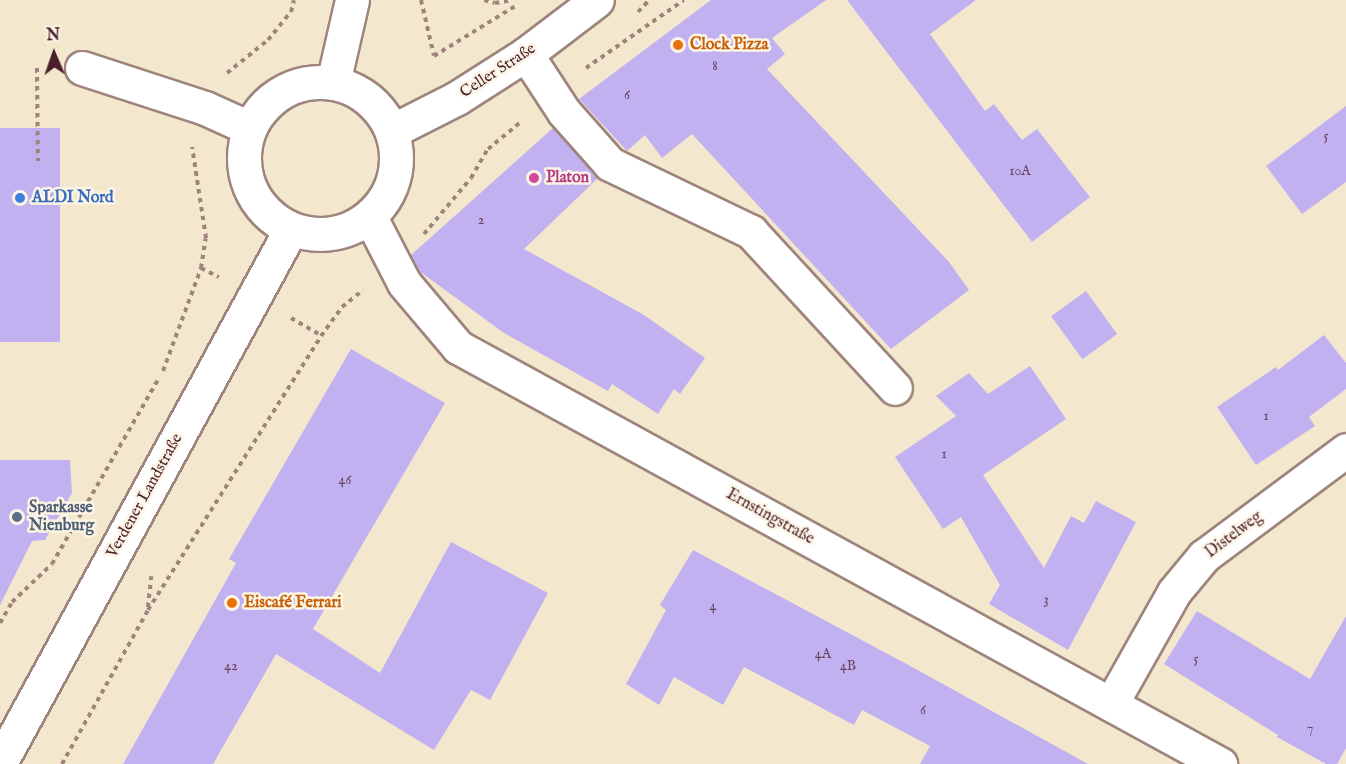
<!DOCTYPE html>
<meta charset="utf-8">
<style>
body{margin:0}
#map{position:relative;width:1346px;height:764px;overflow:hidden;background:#f3e8cd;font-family:"IM FELL English",serif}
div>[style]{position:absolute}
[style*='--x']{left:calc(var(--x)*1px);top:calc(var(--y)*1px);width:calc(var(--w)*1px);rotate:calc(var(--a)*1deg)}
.building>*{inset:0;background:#c2b1f1;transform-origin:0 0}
.path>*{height:4px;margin-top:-2px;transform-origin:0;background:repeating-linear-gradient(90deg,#9e847c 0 4.5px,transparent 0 9px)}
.roads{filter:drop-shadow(2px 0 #9e847c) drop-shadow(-2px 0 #9e847c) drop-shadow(0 2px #9e847c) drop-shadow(0 -2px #9e847c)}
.minor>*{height:33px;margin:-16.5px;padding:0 16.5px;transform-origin:16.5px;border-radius:16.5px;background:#fff}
.major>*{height:33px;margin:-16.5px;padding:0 16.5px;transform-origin:16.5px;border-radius:16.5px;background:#fff}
.major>.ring{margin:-16.5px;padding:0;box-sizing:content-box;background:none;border:33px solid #fff;border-radius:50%}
.dots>*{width:16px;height:16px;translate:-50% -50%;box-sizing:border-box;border:3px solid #fcf5e5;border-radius:50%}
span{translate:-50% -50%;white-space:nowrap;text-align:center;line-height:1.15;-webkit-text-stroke:5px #fcf5e5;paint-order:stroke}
.number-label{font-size:14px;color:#68445c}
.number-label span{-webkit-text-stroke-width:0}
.food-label{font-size:16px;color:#c56008;font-weight:700}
.left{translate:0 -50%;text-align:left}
.street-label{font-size:16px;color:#4a1f2b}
.hotel-label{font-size:16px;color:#b23c85;font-weight:700}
.shop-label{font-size:16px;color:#366cbe;font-weight:700}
.service-label{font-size:16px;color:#4e5e75;font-weight:700}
.north{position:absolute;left:24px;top:24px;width:60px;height:60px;-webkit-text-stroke:4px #fcf5e5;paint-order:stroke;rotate:358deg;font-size:16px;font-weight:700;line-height:24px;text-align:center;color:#4a1f2b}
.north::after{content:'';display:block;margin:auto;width:21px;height:27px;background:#4a1f2b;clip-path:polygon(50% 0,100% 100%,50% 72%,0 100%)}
</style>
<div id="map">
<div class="building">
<i style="clip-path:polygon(711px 0,826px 0,772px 38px,785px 54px,767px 69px,949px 262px,969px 290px,891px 349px,692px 134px,662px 158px,645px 135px,627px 151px,579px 99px)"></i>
<i style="clip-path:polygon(847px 0,976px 0,930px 34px,985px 111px,994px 104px,1022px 140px,1037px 129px,1090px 197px,1032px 242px)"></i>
<i style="clip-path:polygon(1346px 106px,1346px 182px,1302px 214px,1266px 166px)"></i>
<i style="left:0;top:128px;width:60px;height:214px"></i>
<i style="clip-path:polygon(553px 128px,598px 178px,524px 249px,644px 315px,705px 358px,680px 394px,674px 389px,658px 414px,612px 384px,608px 391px,504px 333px,419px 271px,411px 255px)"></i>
<i style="left:1086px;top:291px;width:53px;height:43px;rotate:54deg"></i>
<i style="clip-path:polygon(1324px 335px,1346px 363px,1346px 389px,1309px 417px,1315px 426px,1256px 465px,1217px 407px,1276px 367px,1278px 370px)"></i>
<i style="clip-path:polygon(351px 349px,445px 403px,313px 629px,380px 673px,451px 542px,548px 593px,490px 700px,471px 690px,434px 750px,276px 654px,213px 764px,123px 764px,236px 563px,229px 559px)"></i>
<i style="clip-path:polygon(1030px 366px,1066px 419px,983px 475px,1044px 568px,1071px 516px,1084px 523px,1096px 501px,1136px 522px,1068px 650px,989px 604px,1000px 585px,961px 517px,943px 529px,895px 457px,956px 416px,936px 396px,969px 373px,988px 394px)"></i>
<i style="clip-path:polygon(0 460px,70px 460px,72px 493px,45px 540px,32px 541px,0 605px)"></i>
<i style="clip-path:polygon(693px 550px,914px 668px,1088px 764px,920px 764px,930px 746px,862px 710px,854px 725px,744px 667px,723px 705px,674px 677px,659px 705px,626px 684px,666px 610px,660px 605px)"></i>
<i style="clip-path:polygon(1197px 611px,1310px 679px,1346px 616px,1346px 748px,1337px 764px,1326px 764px,1277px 737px,1278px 735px,1164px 664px)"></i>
</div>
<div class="path">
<i style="--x:421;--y:0;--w:57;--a:76.9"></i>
<i style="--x:434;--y:56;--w:97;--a:-31.6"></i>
<i style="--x:484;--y:0;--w:11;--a:15"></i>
<i style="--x:495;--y:3;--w:17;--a:-10"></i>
<i style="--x:638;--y:12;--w:16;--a:-47"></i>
<i style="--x:37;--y:68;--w:93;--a:89.4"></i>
<i style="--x:586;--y:68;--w:119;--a:-34.8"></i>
<i style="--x:227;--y:73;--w:53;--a:-38.8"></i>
<i style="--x:268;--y:40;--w:36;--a:-51"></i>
<i style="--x:291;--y:12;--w:12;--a:-76"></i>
<i style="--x:424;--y:234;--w:73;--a:-50"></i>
<i style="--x:471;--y:178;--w:34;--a:-60"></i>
<i style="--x:488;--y:149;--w:44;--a:-39.5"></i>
<i style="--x:201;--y:268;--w:20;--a:27"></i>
<i style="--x:291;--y:318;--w:34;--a:30"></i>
<i style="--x:163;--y:371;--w:110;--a:-69.7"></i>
<i style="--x:201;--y:268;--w:30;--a:-81"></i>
<i style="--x:206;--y:238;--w:92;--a:-98.7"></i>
<i style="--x:148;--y:607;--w:31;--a:-84"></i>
<i style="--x:0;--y:623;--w:24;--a:-60"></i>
<i style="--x:12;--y:602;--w:55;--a:-43.5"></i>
<i style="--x:52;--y:564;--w:212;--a:-60.1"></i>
<i style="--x:62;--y:764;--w:176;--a:-60.8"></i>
<i style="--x:148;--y:610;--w:324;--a:-57.7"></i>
<i style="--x:321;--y:336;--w:36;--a:-54"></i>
<i style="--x:342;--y:307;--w:27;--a:-39"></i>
</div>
<div class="roads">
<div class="minor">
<i style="--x:526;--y:54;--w:69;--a:56.8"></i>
<i style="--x:564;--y:112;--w:69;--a:48.5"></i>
<i style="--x:610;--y:164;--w:157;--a:25.7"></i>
<i style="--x:751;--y:232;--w:212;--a:47.3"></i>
<i style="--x:82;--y:68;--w:129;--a:18"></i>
<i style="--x:205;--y:108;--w:48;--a:24.4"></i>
<i style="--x:370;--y:217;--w:74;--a:62.7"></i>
<i style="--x:404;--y:283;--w:84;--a:49.8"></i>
<i style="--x:458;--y:347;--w:869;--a:28.69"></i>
<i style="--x:1111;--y:704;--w:129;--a:-60.6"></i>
<i style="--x:1174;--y:592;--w:47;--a:-50.2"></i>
<i style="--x:1204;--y:556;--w:177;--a:-36.7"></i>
</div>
<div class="major">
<i class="ring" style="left:244px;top:82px;width:119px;height:119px"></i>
<i style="--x:333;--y:83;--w:85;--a:-77.1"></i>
<i style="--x:392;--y:131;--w:73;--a:-26.9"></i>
<i style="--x:457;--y:98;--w:82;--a:-32.5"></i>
<i style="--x:526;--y:54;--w:89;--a:-37.3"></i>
<i style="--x:0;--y:763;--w:608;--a:-61.41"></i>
</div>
</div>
<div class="dots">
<i style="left:678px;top:45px;background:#e8710a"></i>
<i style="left:534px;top:178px;background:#d1479c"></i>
<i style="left:20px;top:198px;background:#3f7fe0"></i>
<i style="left:17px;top:517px;background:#5c6f8a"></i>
<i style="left:232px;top:603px;background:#e8710a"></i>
</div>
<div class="number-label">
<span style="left:715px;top:66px">8</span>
<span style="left:627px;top:95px">6</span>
<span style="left:1326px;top:136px">5</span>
<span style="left:1020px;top:171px">10A</span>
<span style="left:481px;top:220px">2</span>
<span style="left:1266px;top:416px">1</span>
<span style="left:944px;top:454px">1</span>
<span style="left:345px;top:480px">46</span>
<span style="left:1046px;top:600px">3</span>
<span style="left:713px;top:606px">4</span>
<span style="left:823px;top:654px">4A</span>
<span style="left:1196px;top:659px">5</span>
<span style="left:231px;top:666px">42</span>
<span style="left:848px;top:666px">4B</span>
<span style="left:923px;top:710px">6</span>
<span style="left:1310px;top:728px">7</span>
</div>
<div class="food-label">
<span class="left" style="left:690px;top:45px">Clock Pizza</span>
<span class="left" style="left:244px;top:603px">Eiscafé Ferrari</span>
</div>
<div class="street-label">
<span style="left:498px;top:71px;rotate:-33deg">Celler Straße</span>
<span style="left:145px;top:496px;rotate:-61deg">Verdener Landstraße</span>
<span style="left:770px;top:517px;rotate:29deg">Ernstingstraße</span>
<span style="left:1234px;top:535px;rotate:-37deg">Distelweg</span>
</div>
<div class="hotel-label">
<span class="left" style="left:546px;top:178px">Platon</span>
</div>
<div class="shop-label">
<span class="left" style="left:32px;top:198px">ALDI Nord</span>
</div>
<div class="service-label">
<span class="left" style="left:29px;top:517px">Sparkasse<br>Nienburg</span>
</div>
<div class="north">N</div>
</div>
